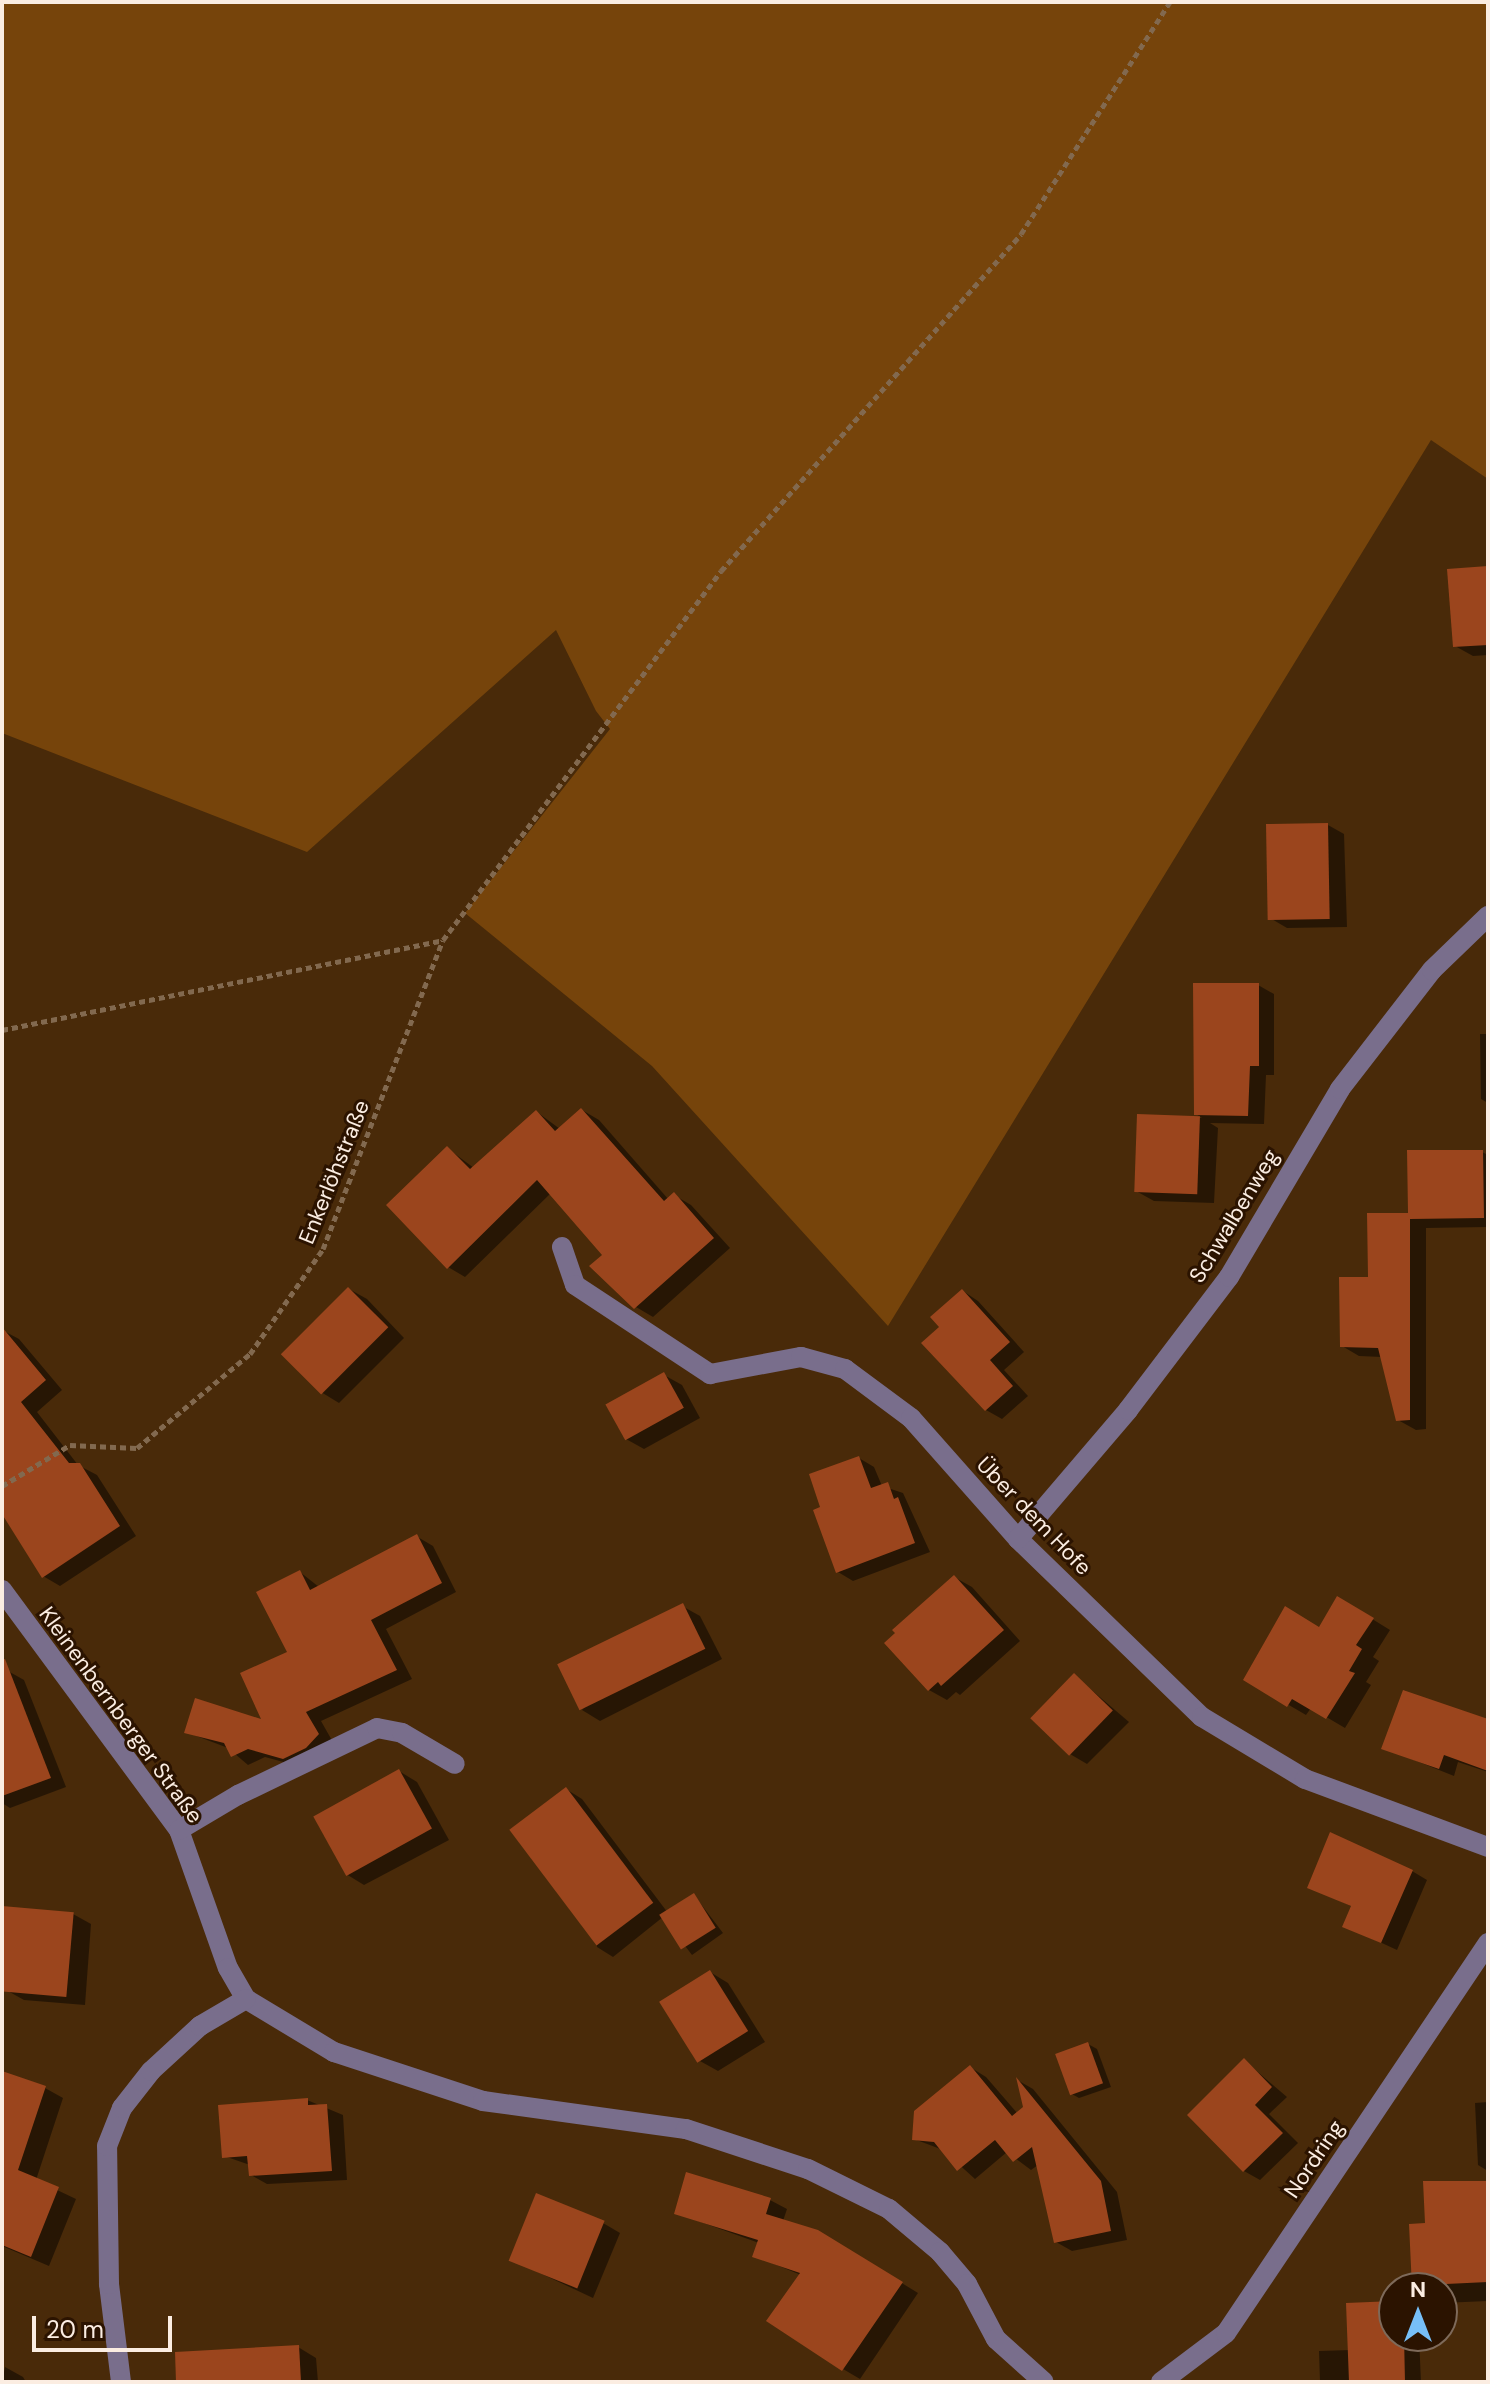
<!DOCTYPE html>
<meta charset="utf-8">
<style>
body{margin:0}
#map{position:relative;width:1490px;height:2384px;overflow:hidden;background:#492a09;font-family:"DM Sans",sans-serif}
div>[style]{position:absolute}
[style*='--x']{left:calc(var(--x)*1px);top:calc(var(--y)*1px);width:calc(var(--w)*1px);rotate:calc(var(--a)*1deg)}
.green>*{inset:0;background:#76440b}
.shadow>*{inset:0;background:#0007}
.building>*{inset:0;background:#9b451d;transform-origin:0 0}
.path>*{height:5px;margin-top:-2.5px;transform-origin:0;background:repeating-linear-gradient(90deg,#82694f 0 6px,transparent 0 10px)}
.minor>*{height:20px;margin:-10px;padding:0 10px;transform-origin:10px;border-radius:10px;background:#796e8c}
span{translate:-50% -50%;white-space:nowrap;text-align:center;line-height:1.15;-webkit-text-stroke:6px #2b1300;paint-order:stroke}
.street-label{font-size:22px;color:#fbede2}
.frame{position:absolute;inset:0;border:4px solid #fbede2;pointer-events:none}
.north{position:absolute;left:1378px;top:2272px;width:80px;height:80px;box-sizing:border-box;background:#2b1300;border:2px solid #7e6a5a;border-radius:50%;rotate:0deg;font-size:22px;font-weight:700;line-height:32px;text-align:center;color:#fbede2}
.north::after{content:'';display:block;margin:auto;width:28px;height:36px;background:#77bff7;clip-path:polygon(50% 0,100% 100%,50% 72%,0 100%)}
.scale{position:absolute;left:32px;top:2316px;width:140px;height:36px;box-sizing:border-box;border:4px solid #fbede2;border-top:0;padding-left:10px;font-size:24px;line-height:28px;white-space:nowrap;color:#fbede2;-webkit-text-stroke:6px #2b1300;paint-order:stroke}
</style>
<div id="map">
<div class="green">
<i style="clip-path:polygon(2px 2px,1488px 2px,1488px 479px,1431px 440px,888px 1326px,652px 1066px,465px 913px,610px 729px,596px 711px,556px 630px,307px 852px,2px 733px)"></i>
</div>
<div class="shadow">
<i style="clip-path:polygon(1488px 568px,1488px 655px,1473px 656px,1455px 646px)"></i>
<i style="clip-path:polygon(1328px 825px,1344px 834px,1347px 927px,1287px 928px,1270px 918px)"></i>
<i style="clip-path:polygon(1258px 985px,1274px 994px,1274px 1075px,1266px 1075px,1264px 1124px,1210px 1123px,1218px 1128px,1214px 1203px,1154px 1201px,1136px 1191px,1139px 1116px,1202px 1118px,1196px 1114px)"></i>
<i style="clip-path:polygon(1480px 1034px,1488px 1034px,1488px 1103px,1481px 1099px)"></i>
<i style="clip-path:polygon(582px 1110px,599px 1120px,669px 1200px,674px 1195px,691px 1205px,730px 1248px,653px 1317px,636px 1307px,605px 1255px,551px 1193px,465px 1277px,448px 1267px,447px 1148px,474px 1168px,537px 1112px,560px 1129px)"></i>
<i style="clip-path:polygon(1482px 1152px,1488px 1155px,1488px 1227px,1426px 1228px,1426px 1429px,1416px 1430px,1398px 1420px,1382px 1357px,1359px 1356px,1342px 1346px,1370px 1279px,1410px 1215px)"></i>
<i style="clip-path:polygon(349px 1289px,367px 1299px,404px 1338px,339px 1403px,321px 1392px)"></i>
<i style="clip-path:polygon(963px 1291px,978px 1301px,1024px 1352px,1004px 1370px,1028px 1396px,1002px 1419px,986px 1410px,942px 1327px)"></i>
<i style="clip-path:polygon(2px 1330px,19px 1339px,62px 1390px,37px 1412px,78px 1465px,97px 1475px,136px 1536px,60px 1586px,43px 1576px,2px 1485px)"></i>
<i style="clip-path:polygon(664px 1375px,682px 1385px,700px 1418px,644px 1449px,626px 1439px)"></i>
<i style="clip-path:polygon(859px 1458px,874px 1467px,882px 1486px,903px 1493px,930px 1552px,853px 1581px,838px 1572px)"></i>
<i style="clip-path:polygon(416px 1536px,433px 1546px,456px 1592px,386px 1629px,412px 1679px,321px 1721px,334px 1744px,298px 1766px,265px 1757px,248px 1765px,228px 1748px,186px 1732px,265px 1722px,289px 1653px,300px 1572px,319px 1587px)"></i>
<i style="clip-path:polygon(954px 1577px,972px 1587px,1020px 1641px,960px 1695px,956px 1692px,947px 1700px,929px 1690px)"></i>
<i style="clip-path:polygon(682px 1606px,700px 1616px,722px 1659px,600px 1721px,582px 1710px)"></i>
<i style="clip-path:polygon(1356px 1609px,1390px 1630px,1373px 1657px,1379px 1661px,1366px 1682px,1371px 1685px,1345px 1728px,1311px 1708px,1306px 1715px,1246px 1680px)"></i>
<i style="clip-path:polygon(8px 1671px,24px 1680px,66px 1787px,10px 1808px,2px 1803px,2px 1674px)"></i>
<i style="clip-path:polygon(1074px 1675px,1129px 1722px,1087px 1764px,1070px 1754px)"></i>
<i style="clip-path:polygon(1488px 1721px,1488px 1772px,1458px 1762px,1454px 1776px,1384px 1748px)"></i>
<i style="clip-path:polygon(399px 1771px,417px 1782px,449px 1840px,364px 1885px,346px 1874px)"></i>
<i style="clip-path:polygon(566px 1789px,582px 1799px,668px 1913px,694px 1895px,723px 1933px,692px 1955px,663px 1917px,613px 1957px,597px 1947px)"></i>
<i style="clip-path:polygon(1412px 1871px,1427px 1880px,1397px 1950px,1345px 1926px,1353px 1907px,1310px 1887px)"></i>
<i style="clip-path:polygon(2px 1908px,73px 1914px,91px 1924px,85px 2005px,24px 2000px,6px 1990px)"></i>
<i style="clip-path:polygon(710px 1972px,728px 1983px,765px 2042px,718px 2071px,700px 2061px)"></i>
<i style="clip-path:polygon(1088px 2044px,1097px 2049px,1111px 2087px,1079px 2098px,1070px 2093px)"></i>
<i style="clip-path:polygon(1245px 2061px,1287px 2097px,1269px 2114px,1298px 2143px,1260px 2180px,1244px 2171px)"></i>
<i style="clip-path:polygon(970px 2067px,986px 2077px,1018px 2114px,1025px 2108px,1019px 2081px,1033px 2089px,1117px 2192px,1127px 2240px,1072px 2251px,1056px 2242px,1038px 2165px,1031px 2170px,1007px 2152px,975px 2179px,943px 2150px,914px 2139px)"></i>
<i style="clip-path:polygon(45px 2088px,63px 2098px,36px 2180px,76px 2199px,49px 2266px,2px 2246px,2px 2092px)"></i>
<i style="clip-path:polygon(307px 2100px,343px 2115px,347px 2180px,267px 2184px,251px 2175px,250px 2165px,224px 2156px)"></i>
<i style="clip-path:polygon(1488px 2102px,1488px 2171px,1478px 2165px,1475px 2103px)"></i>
<i style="clip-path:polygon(1488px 2183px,1488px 2301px,1442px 2303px,1442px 2288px,1414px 2288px)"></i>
<i style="clip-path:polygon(770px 2200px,787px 2209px,783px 2221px,835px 2242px,918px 2293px,860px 2379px,843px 2369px,801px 2275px,755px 2256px,759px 2243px,676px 2213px)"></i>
<i style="clip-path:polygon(603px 2223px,620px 2233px,593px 2298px,510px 2259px)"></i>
<i style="clip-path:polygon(1394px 2303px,1394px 2336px,1419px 2336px,1421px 2382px,1320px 2382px,1319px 2351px,1350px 2350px)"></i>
<i style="clip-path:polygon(298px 2347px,316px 2358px,318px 2382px,231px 2382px)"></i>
<i style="clip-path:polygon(5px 2367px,23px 2377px,26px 2382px,2px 2382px)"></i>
</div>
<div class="building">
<i style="clip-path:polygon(1488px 566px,1488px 645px,1453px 647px,1447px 569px)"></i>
<i style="left:1328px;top:823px;width:96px;height:62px;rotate:89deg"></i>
<i style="clip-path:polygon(1193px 983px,1259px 983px,1259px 1066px,1250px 1066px,1248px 1116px,1194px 1115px)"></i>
<i style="clip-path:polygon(581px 1108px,664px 1201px,674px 1192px,714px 1238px,634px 1309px,589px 1266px,602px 1255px,537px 1180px,447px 1269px,386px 1205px,447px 1146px,470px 1169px,536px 1110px,555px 1131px)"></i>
<i style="left:1137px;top:1114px;width:63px;height:78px;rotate:2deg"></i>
<i style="clip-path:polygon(1407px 1150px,1483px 1150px,1484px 1218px,1410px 1219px,1410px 1420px,1396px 1421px,1378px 1348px,1340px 1347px,1339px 1277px,1368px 1277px,1367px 1213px,1408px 1213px)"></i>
<i style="left:348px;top:1287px;width:57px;height:95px;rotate:45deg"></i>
<i style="clip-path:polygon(962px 1289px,1010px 1342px,990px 1360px,1013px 1386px,985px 1411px,921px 1343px,939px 1327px,930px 1317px)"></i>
<i style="clip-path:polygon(2px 1327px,46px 1380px,21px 1402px,69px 1463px,80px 1463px,120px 1526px,42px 1578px,2px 1514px)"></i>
<i style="left:664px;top:1372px;width:41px;height:67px;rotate:61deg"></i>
<i style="clip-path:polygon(859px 1456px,871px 1488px,888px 1482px,894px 1499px,898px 1497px,915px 1543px,836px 1573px,813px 1510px,820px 1507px,809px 1474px)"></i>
<i style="clip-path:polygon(417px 1534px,442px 1583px,371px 1620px,397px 1670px,306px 1712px,319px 1734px,306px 1748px,283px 1759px,248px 1749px,231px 1757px,224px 1743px,184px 1733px,195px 1698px,261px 1719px,240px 1673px,287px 1652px,256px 1592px,300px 1570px,310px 1590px)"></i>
<i style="clip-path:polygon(954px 1575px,1004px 1630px,941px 1686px,938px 1682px,928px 1691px,884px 1643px,895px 1633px,892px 1630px)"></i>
<i style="clip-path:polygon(1337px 1596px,1374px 1618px,1356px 1645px,1362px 1649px,1349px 1671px,1355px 1673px,1326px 1719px,1292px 1699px,1287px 1707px,1243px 1680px,1285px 1606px,1319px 1627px)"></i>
<i style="left:683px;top:1603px;width:51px;height:140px;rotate:64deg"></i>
<i style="clip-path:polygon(5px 1659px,51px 1778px,2px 1796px,2px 1660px)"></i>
<i style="left:1074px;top:1673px;width:54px;height:63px;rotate:44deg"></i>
<i style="clip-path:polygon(1403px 1690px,1488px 1719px,1488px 1771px,1444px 1755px,1439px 1769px,1381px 1749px)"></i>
<i style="left:399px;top:1769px;width:68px;height:98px;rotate:61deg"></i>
<i style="left:566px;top:1787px;width:145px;height:71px;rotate:53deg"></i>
<i style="clip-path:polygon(1330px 1832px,1413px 1870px,1381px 1943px,1342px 1927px,1351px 1906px,1307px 1888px)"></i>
<i style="left:694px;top:1893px;width:41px;height:41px;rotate:58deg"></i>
<i style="left:2px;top:1906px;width:72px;height:85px;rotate:5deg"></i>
<i style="left:710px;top:1970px;width:72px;height:60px;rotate:58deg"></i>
<i style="left:1088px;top:2042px;width:44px;height:35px;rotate:70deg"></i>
<i style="clip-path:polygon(1244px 2058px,1272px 2087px,1255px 2105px,1283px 2133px,1243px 2172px,1187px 2115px)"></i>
<i style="clip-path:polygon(970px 2065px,1012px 2116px,1023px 2107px,1016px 2077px,1101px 2181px,1111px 2231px,1054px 2243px,1032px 2147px,1013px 2162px,995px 2140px,957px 2171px,934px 2142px,912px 2140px,914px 2111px)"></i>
<i style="clip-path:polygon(2px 2071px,46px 2086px,18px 2170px,59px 2187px,31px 2257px,2px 2245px)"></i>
<i style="clip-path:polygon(308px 2098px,308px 2105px,327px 2104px,332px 2171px,249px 2176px,247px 2156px,222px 2158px,218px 2105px)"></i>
<i style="clip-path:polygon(686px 2172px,771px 2198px,766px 2214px,818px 2230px,903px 2282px,842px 2371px,766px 2321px,800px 2273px,752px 2257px,758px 2240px,674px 2214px)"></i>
<i style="clip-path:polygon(1423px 2181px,1488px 2181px,1488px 2282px,1446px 2284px,1446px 2294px,1442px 2288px,1412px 2288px,1409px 2224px,1425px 2223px)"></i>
<i style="left:536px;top:2193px;width:74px;height:73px;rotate:22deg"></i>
<i style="clip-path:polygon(1394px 2301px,1394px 2336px,1404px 2336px,1405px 2382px,1349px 2382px,1346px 2303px)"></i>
<i style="clip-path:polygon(299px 2345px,301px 2382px,176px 2382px,175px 2352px)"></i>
</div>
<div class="path">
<i style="--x:2;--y:1030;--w:450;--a:-11.5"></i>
<i style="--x:443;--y:940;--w:462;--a:-53"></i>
<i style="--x:721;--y:571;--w:451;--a:-48.3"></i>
<i style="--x:1021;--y:234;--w:276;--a:-57.3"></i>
<i style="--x:2;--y:1486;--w:79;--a:-31.1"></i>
<i style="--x:70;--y:1445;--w:67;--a:2.6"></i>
<i style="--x:137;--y:1448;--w:147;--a:-39.8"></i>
<i style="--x:250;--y:1354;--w:128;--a:-55.2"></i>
<i style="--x:323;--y:1249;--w:331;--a:-68.8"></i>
</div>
<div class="minor">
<i style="--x:562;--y:1247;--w:40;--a:71.1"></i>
<i style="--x:575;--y:1285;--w:162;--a:33.4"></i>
<i style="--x:710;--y:1374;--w:93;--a:-10.6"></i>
<i style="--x:801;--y:1357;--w:46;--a:15.3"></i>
<i style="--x:845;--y:1369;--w:82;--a:36.6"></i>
<i style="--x:911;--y:1418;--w:162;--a:48.5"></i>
<i style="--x:1018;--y:1539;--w:256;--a:44.1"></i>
<i style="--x:1202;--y:1717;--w:120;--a:31"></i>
<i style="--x:1305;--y:1779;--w:195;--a:20.4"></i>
<i style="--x:1018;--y:1539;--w:170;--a:-49.5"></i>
<i style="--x:1128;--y:1410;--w:167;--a:-52.8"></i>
<i style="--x:1229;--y:1277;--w:218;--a:-59.4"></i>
<i style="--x:1340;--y:1089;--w:150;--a:-52.3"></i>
<i style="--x:1432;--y:970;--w:78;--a:-44"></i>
<i style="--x:2;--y:1590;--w:298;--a:53.6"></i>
<i style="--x:179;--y:1830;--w:146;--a:70.5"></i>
<i style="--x:228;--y:1968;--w:36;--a:60"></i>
<i style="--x:246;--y:1999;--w:103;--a:31.1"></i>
<i style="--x:334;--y:2052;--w:157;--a:18.2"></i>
<i style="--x:483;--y:2101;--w:205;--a:7.9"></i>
<i style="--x:686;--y:2129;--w:128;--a:18.2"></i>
<i style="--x:808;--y:2169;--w:90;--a:26.3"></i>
<i style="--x:889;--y:2209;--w:67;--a:40.1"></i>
<i style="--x:940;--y:2252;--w:42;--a:49.8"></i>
<i style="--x:967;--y:2284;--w:62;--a:62.2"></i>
<i style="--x:996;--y:2339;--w:64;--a:41.9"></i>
<i style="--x:179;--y:1830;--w:69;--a:-30.7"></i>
<i style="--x:238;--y:1795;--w:154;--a:-25.7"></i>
<i style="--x:377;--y:1728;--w:25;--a:11"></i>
<i style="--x:402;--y:1733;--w:61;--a:30.3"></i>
<i style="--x:121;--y:2382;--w:99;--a:-97"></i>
<i style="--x:109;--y:2284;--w:138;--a:-90.8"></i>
<i style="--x:107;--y:2146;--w:41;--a:-68.5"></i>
<i style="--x:122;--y:2108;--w:47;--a:-51.9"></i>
<i style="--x:151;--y:2071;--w:67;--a:-42.6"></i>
<i style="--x:200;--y:2026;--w:53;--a:-30.4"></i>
<i style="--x:1161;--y:2382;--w:81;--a:-37"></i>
<i style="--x:1226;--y:2333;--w:470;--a:-56.1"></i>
</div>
<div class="street-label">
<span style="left:334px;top:1172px;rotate:-68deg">Enkerlöhstraße</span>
<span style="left:1234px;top:1216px;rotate:-59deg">Schwalbenweg</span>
<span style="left:1034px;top:1516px;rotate:46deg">Über dem Hofe</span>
<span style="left:121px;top:1715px;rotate:54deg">Kleinenbernberger Straße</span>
<span style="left:1314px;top:2159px;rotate:-56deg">Nordring</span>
</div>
<div class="frame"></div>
<div class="north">N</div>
<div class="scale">20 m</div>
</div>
